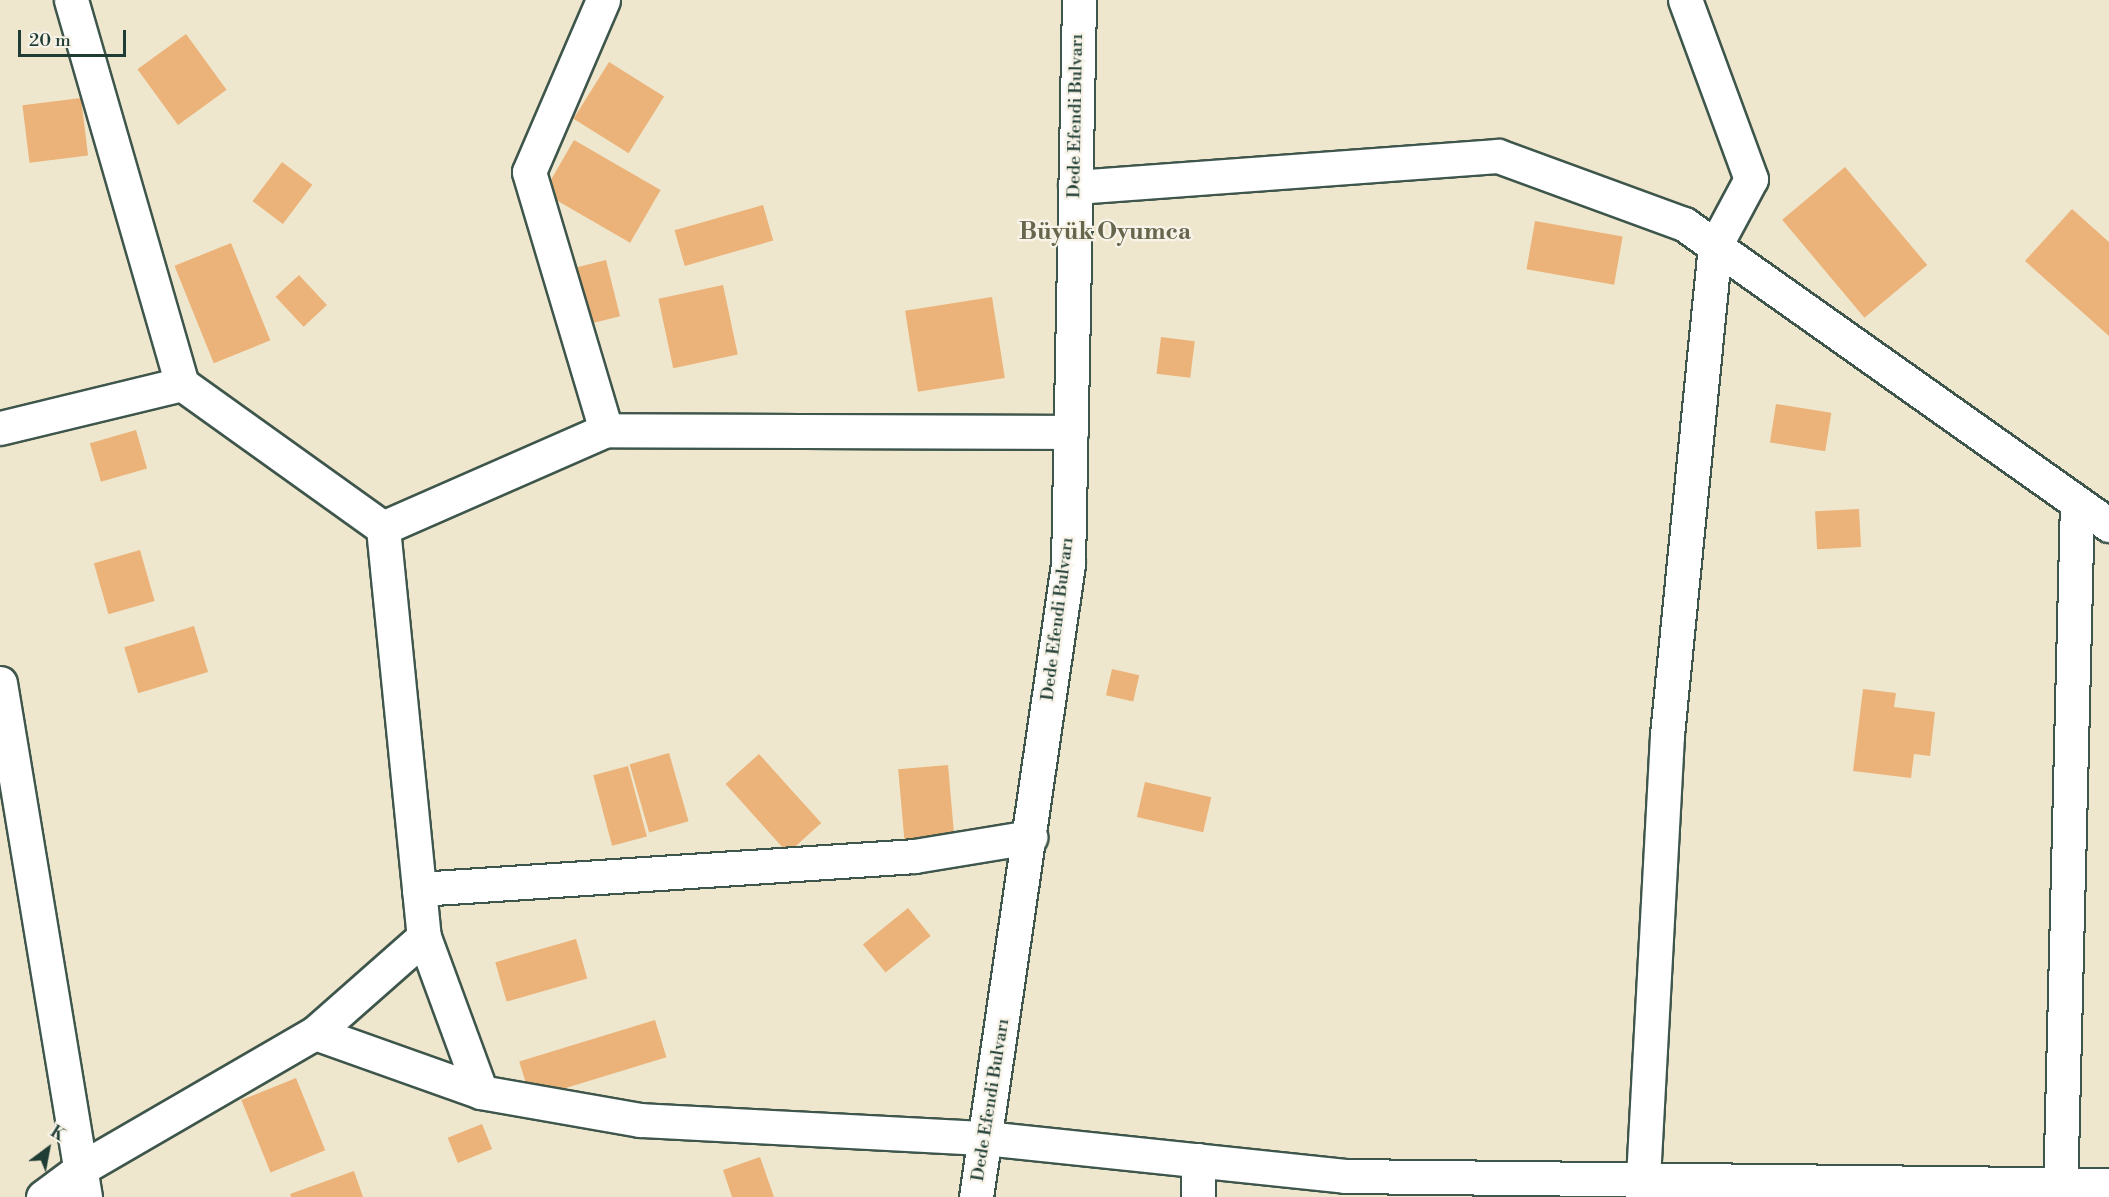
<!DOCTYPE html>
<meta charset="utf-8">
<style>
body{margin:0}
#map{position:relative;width:2109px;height:1197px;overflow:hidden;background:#efe7cd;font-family:"Libre Bodoni",serif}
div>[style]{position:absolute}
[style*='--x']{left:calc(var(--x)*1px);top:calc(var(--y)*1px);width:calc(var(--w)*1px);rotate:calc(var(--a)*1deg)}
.building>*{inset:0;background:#ebb379;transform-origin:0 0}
.roads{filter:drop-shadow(2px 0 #3e564b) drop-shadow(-2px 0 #3e564b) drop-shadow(0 2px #3e564b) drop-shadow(0 -2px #3e564b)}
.minor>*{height:33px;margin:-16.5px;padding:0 16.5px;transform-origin:16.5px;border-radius:16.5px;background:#fff}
span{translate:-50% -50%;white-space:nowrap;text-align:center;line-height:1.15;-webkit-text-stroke:4.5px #f7f3e8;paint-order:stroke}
.street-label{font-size:18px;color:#1f3d34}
.district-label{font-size:24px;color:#66664c;font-weight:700}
.north{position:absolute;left:18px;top:1119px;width:60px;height:60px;-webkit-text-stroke:4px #f7f3e8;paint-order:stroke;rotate:32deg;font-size:16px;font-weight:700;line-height:24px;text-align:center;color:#1f3d34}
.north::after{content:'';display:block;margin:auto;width:21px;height:27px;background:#1f3d34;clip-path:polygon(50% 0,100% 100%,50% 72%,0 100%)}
.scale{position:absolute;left:18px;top:30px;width:108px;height:27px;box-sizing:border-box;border:3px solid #1f3d34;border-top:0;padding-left:8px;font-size:18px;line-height:21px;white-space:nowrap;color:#1f3d34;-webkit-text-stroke:4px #f7f3e8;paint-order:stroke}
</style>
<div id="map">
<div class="building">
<i style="left:186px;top:34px;width:69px;height:60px;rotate:54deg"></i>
<i style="left:609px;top:62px;width:65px;height:67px;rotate:32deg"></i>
<i style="left:81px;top:98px;width:58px;height:59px;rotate:83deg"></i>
<i style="left:574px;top:140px;width:100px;height:61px;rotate:30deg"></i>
<i style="left:282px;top:162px;width:38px;height:49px;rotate:37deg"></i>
<i style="left:1845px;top:167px;width:128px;height:82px;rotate:50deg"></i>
<i style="left:763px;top:205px;width:37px;height:92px;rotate:74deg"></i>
<i style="clip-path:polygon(2072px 209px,2109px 242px,2109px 336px,2025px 261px)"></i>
<i style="left:1535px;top:221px;width:89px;height:49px;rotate:10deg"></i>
<i style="left:231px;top:243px;width:105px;height:61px;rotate:68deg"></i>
<i style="left:606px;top:260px;width:58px;height:32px;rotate:76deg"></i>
<i style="left:299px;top:275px;width:41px;height:32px;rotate:47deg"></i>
<i style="left:723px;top:285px;width:71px;height:66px;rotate:78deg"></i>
<i style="left:992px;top:297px;width:82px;height:88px;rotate:81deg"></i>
<i style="left:1161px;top:337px;width:34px;height:37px;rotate:7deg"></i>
<i style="left:1776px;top:404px;width:56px;height:39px;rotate:9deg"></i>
<i style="left:136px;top:430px;width:40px;height:48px;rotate:74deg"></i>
<i style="left:1859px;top:509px;width:38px;height:44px;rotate:87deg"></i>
<i style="left:140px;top:550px;width:53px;height:48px;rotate:74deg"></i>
<i style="left:194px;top:626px;width:48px;height:73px;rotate:73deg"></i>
<i style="left:1112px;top:669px;width:28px;height:27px;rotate:13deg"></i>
<i style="clip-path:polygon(1863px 689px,1896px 693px,1894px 707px,1935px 712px,1930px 756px,1914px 754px,1911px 778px,1853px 771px)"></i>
<i style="left:669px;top:753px;width:71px;height:41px;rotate:74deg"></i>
<i style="left:759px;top:754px;width:93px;height:45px;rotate:48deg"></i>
<i style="left:948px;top:765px;width:70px;height:50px;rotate:85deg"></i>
<i style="left:628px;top:766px;width:73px;height:36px;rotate:75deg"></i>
<i style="left:1145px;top:782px;width:68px;height:36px;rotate:13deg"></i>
<i style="left:908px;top:908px;width:36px;height:58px;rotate:51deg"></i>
<i style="left:576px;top:939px;width:41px;height:84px;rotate:74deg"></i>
<i style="left:655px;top:1020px;width:39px;height:142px;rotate:73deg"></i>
<i style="left:296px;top:1078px;width:78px;height:59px;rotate:68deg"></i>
<i style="left:482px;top:1124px;width:27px;height:37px;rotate:68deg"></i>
<i style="clip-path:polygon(760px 1157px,774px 1197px,732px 1197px,723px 1170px)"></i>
<i style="clip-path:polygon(354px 1171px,363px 1197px,291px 1197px,290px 1194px)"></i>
</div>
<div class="roads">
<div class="minor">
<i style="--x:71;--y:0;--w:400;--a:73.9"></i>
<i style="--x:603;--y:0;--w:187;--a:113.3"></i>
<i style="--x:529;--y:172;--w:269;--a:73.4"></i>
<i style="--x:1075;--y:187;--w:424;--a:-4.2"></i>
<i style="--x:1498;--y:156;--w:198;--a:20.1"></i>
<i style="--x:1684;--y:224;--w:521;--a:35.31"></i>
<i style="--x:0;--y:428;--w:187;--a:-13.6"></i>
<i style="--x:182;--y:384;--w:247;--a:35.6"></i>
<i style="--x:1071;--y:432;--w:465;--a:-179.8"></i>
<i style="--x:606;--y:430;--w:244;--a:156.3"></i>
<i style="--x:383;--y:528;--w:411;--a:84.3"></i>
<i style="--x:424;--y:937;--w:165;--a:69.8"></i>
<i style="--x:481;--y:1092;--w:161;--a:10"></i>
<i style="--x:640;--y:1120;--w:345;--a:3"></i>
<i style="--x:985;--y:1138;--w:362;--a:6"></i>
<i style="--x:1345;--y:1176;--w:764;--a:0.67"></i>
<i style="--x:0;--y:683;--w:521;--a:80.61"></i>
<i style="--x:419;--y:889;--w:496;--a:-3.8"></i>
<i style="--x:914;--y:856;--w:118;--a:-9.3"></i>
<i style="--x:315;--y:1033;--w:176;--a:19.6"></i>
<i style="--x:1198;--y:1160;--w:37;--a:90"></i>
<i style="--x:43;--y:1197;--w:49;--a:-36.6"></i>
<i style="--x:82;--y:1168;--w:269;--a:-30.1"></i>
<i style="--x:315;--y:1033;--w:145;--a:-41.4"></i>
<i style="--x:976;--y:1197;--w:640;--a:-81.73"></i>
<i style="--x:1068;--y:564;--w:564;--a:-88.88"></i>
<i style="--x:1642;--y:1197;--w:463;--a:-86.9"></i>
<i style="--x:1667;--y:735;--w:491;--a:-84.4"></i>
<i style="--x:1715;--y:246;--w:76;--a:-61.8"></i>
<i style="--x:1751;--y:179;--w:191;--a:-110.2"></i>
<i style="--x:2060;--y:1197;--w:694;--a:-88.6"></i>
</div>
</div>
<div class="street-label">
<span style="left:1076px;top:116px;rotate:-89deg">Dede Efendi Bulvarı</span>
<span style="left:1058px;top:619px;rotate:-83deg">Dede Efendi Bulvarı</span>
<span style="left:991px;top:1100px;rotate:-81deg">Dede Efendi Bulvarı</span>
</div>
<div class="district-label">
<span style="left:1105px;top:233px">Büyük Oyumca</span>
</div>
<div class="north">K</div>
<div class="scale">20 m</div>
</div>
